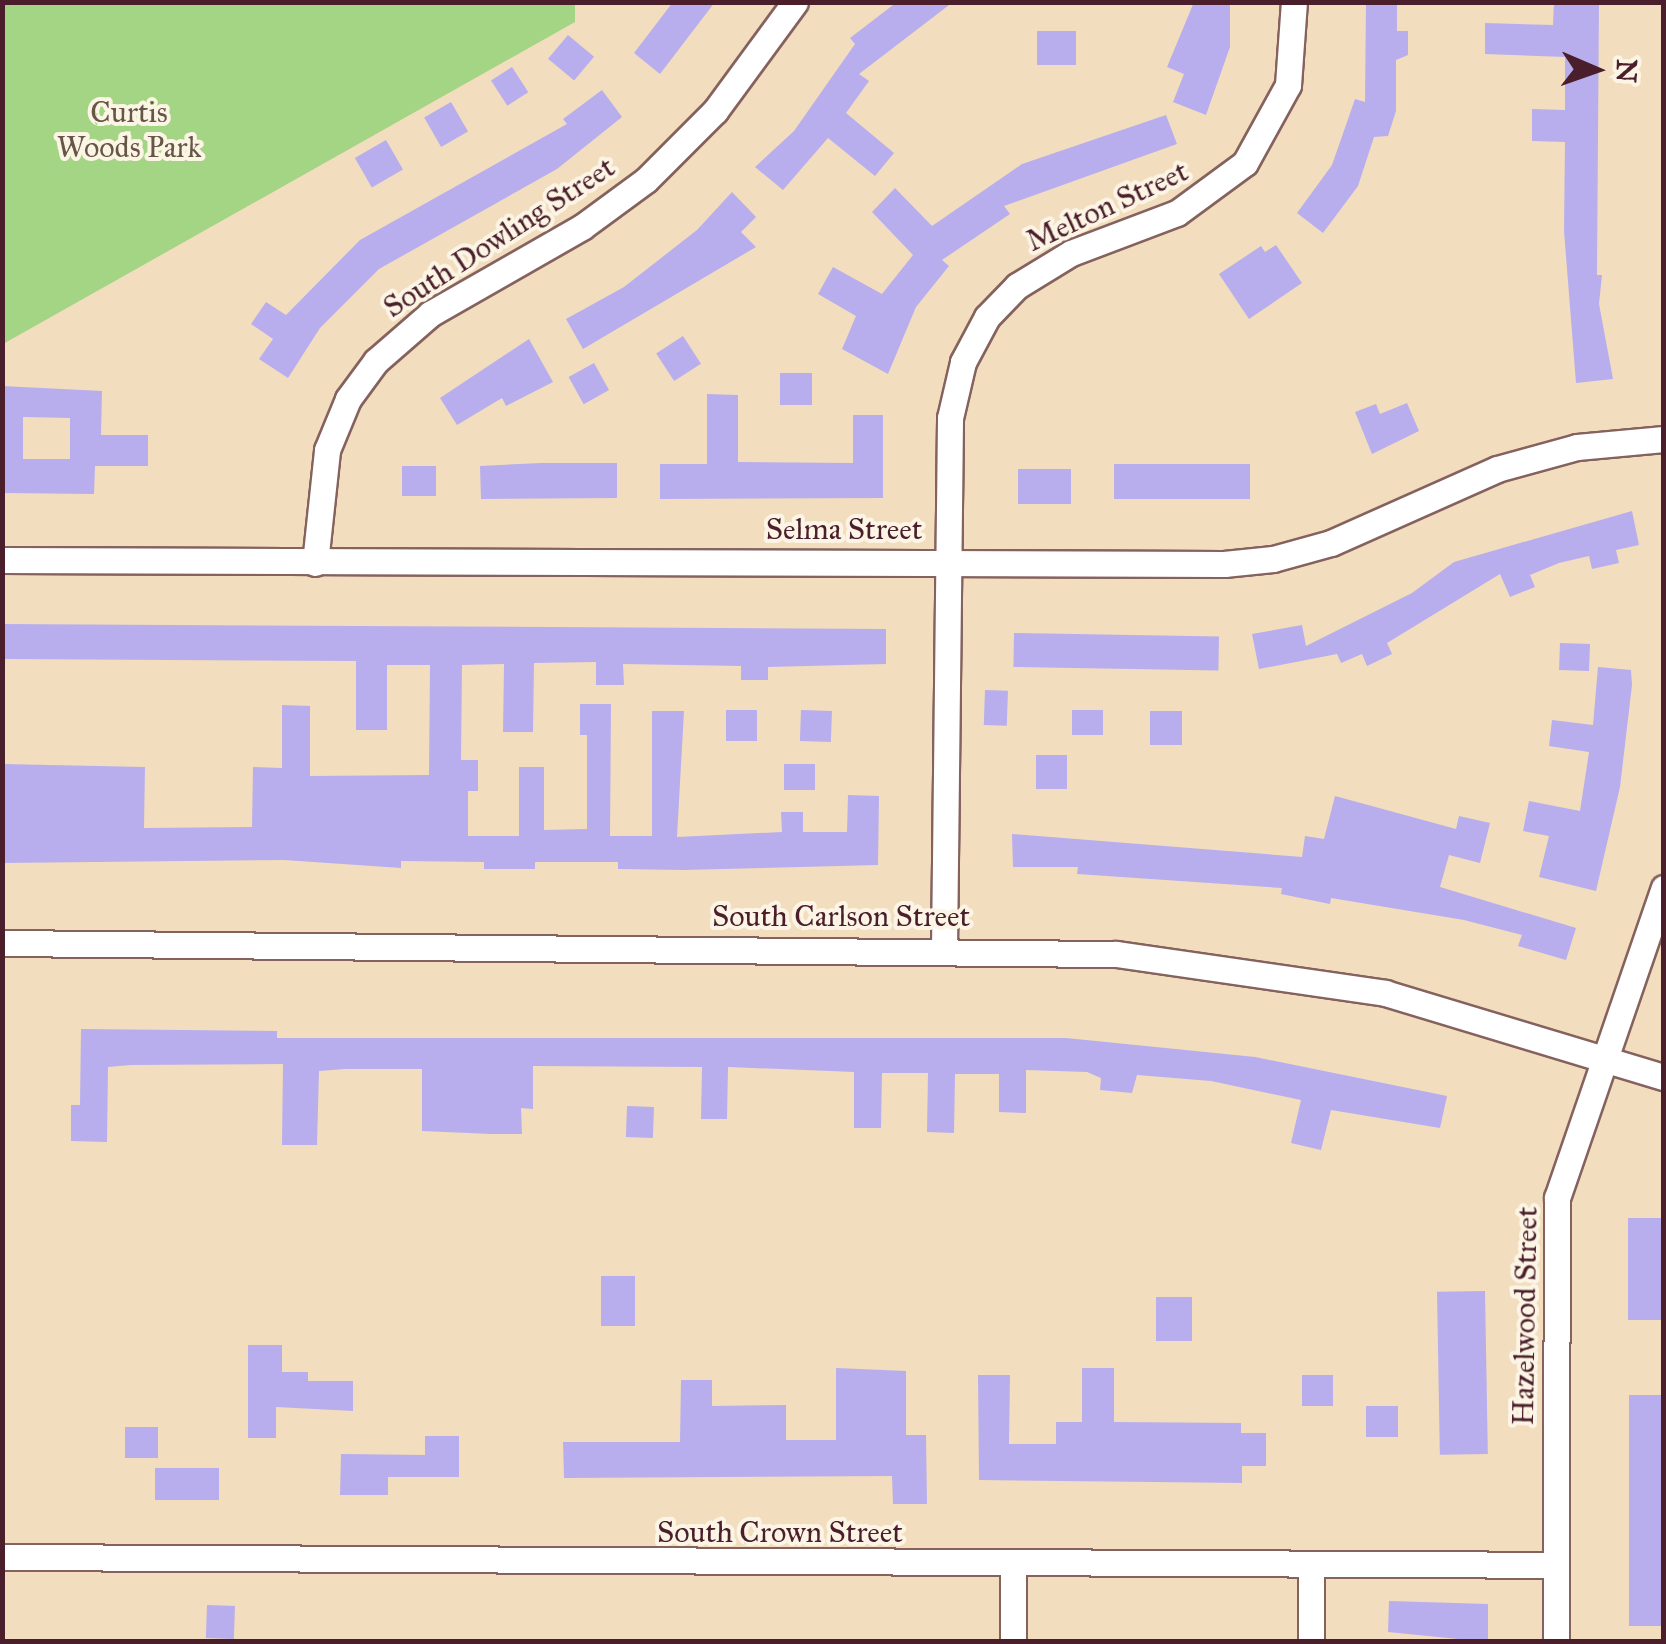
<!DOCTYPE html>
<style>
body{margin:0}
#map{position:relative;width:1666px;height:1644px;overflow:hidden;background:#f2ddbe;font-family:"IM FELL Great Primer",serif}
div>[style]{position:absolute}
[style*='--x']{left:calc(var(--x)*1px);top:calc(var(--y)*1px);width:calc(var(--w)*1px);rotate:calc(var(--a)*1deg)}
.green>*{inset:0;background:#a3d584}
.building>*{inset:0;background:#b8aeed;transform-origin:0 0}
.roads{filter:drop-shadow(2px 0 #85625e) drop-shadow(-2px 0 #85625e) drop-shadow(0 2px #85625e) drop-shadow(0 -2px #85625e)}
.minor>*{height:25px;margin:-12.5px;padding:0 12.5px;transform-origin:12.5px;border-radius:12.5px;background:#fff}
span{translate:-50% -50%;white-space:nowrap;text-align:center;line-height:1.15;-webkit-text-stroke:8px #fcf5e5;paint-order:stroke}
.park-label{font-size:30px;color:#655646}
.street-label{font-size:30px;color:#4a1f2b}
.frame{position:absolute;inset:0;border:5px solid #4a1f2b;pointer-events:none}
.north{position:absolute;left:1546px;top:20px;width:100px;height:100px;-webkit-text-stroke:8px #fcf5e5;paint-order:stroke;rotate:92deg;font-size:28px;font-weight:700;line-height:40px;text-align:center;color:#4a1f2b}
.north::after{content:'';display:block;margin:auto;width:35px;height:45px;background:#4a1f2b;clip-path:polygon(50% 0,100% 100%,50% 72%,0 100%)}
</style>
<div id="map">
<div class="green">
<i style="clip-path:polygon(3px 2px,575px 2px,575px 22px,3px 344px)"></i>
</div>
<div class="building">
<i style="clip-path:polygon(673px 2px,715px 2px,660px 74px,634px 53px)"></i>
<i style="clip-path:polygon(897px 2px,953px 2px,859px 74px,869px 81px,846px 113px,894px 153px,875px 176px,828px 138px,783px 190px,755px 167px,794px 131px,855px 44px,850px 38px)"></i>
<i style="clip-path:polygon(1194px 2px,1230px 2px,1230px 47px,1206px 115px,1173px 102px,1184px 74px,1167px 67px)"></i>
<i style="clip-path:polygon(1366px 2px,1397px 2px,1397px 31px,1408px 31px,1408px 55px,1396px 60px,1396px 111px,1388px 136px,1374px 137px,1358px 186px,1323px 233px,1297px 213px,1332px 165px,1355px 99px,1365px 102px)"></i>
<i style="clip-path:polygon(1554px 2px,1599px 2px,1597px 275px,1602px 275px,1599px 304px,1613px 379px,1576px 383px,1564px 231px,1565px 142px,1532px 141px,1532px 109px,1565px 110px,1565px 57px,1485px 54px,1485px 23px,1553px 25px)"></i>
<i style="left:1037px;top:31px;width:39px;height:34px"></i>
<i style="left:568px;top:35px;width:34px;height:31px;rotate:40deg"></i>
<i style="left:512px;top:67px;width:30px;height:25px;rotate:57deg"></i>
<i style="clip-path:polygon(602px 90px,622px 117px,557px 169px,379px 269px,320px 328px,288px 378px,259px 359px,273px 339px,251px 324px,266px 302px,286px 315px,360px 240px,567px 124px,563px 119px)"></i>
<i style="left:451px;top:102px;width:34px;height:31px;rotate:60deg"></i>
<i style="clip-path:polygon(1166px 115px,1177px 144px,1004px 206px,1010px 214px,942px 260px,949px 266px,916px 307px,888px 374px,842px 349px,856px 316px,818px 294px,833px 267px,882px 294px,913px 255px,872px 212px,895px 188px,932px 226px,1022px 164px)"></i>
<i style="left:386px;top:140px;width:34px;height:36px;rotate:60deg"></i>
<i style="clip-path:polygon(732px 192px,756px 217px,741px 232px,756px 247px,583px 349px,566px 319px,624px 287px,697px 230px)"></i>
<i style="clip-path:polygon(1276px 245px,1302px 283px,1249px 319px,1219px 274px,1261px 246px,1265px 252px)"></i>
<i style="left:683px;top:336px;width:33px;height:32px;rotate:57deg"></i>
<i style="clip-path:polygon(529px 339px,553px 382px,506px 406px,502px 398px,457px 425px,440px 398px)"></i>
<i style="left:594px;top:363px;width:31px;height:29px;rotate:61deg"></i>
<i style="left:780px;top:373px;width:32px;height:32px"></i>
<i style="clip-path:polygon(evenodd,2px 386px,102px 391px,101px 435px,148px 435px,148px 466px,95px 466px,94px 494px,2px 493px,2px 386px,23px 417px,70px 418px,70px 459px,23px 459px,23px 417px)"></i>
<i style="clip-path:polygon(707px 394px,738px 395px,738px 462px,853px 463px,853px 415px,883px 415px,883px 498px,660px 499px,660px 464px,707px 464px)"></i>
<i style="clip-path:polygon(1407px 403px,1419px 431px,1372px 454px,1355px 412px,1376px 404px,1380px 414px)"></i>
<i style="clip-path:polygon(541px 463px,617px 463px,617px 498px,481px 499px,480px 466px)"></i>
<i style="left:1250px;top:464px;width:35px;height:136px;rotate:90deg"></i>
<i style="left:402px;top:466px;width:34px;height:30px"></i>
<i style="left:1018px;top:469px;width:53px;height:35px"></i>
<i style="clip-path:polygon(1632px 511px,1639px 545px,1616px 550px,1619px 563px,1592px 569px,1589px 556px,1559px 563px,1530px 575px,1535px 587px,1510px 597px,1500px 574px,1387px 643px,1392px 654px,1367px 666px,1362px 654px,1341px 663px,1337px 654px,1259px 669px,1252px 634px,1302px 625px,1306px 646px,1412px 593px,1454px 562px)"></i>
<i style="clip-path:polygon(2px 624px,886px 629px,886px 664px,768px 667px,768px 680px,741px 680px,741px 666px,623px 664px,624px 685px,596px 685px,596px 662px,534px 663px,533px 732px,503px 732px,504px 664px,462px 665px,461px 760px,478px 760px,478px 791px,468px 791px,468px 836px,519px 836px,519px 767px,544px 767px,544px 830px,587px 829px,587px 735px,580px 735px,580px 704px,611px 704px,610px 836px,652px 836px,652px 711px,684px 711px,677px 837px,782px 832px,781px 812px,803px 812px,803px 832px,847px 832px,848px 795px,879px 796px,878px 865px,683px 870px,618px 869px,618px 862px,535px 862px,535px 869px,484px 869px,484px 862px,401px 861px,401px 868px,284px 860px,2px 863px,2px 764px,145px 767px,144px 828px,252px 827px,253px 767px,282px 768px,282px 705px,310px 706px,310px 776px,429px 775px,430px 665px,387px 665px,387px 730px,356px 730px,356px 661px,2px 659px)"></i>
<i style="left:1014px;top:633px;width:205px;height:34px;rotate:1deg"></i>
<i style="left:1560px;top:643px;width:30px;height:27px;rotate:2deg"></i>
<i style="clip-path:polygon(1598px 667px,1631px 670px,1632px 685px,1620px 787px,1596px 891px,1539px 877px,1549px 836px,1523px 831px,1529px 801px,1580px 811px,1589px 752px,1549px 746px,1552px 720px,1593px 725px)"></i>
<i style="left:985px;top:690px;width:23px;height:35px;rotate:2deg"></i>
<i style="left:726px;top:710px;width:31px;height:31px"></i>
<i style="left:801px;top:710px;width:31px;height:31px;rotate:2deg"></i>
<i style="left:1072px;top:710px;width:31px;height:25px"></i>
<i style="left:1150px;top:711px;width:32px;height:34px"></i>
<i style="left:1036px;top:755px;width:31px;height:34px"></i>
<i style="left:784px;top:764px;width:31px;height:26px"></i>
<i style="clip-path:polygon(1335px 796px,1456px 829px,1459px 816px,1490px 823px,1480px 863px,1449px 855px,1440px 887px,1576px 928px,1566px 960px,1518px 946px,1522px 935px,1464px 920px,1331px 898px,1330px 904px,1281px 894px,1282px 888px,1077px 874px,1078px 867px,1013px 867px,1012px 834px,1302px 857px,1305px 836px,1324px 839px)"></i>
<i style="clip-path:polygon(81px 1029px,277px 1031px,277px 1038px,1066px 1038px,1255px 1057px,1447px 1096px,1440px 1128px,1331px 1110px,1321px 1150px,1291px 1143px,1301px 1100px,1211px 1081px,1137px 1075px,1132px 1093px,1100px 1090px,1101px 1078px,1087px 1072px,1026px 1070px,1026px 1113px,999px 1112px,999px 1074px,955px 1074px,954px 1133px,927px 1132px,928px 1073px,882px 1073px,881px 1128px,854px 1128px,854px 1072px,728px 1067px,727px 1119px,701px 1119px,702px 1067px,533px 1066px,533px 1109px,521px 1108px,522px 1134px,491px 1134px,422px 1131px,422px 1069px,345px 1069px,319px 1071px,317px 1145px,282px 1145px,283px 1064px,131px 1065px,108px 1067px,107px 1142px,71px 1141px,71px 1105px,80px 1105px)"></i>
<i style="left:627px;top:1106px;width:27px;height:31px;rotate:2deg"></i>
<i style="left:1628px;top:1218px;width:36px;height:102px"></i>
<i style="left:601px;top:1276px;width:34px;height:50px"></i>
<i style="left:1485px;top:1291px;width:163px;height:48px;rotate:89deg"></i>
<i style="left:1156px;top:1297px;width:36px;height:44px"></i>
<i style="clip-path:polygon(248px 1345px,282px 1345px,282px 1372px,308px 1372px,308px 1381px,353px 1381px,353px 1411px,276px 1407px,276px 1438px,248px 1438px)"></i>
<i style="clip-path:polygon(836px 1368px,906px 1371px,906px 1435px,926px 1435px,927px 1504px,893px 1504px,892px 1476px,564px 1478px,563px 1442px,680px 1442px,681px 1380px,712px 1380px,712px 1406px,786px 1405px,786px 1440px,836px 1440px)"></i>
<i style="clip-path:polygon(1082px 1368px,1114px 1368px,1114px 1422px,1241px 1423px,1241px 1433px,1266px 1433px,1266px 1466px,1242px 1466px,1242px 1483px,979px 1480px,978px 1375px,1010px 1375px,1009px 1444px,1056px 1444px,1056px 1422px,1082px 1422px)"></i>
<i style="left:1302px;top:1375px;width:31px;height:31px"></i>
<i style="left:1629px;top:1395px;width:35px;height:231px"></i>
<i style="left:1366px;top:1406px;width:32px;height:31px"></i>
<i style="left:158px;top:1427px;width:31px;height:33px;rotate:90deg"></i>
<i style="clip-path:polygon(425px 1436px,459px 1436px,459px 1477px,388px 1477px,388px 1495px,340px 1495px,341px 1454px,425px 1455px)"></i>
<i style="left:155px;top:1468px;width:64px;height:32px"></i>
<i style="clip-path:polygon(1389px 1601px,1488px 1604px,1488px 1642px,1388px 1632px)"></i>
<i style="left:207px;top:1605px;width:28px;height:33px;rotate:2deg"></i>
</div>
<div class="roads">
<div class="minor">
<i style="--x:2;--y:560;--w:1222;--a:0.19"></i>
<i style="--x:1224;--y:564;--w:49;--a:-5.8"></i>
<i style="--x:1273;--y:559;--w:60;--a:-15.4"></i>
<i style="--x:1331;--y:543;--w:182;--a:-24"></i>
<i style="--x:1497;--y:469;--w:83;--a:-15.4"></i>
<i style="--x:1577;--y:447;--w:87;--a:-5.3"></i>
<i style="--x:315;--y:563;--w:114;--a:-83.9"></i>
<i style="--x:327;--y:450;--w:55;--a:-67.6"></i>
<i style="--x:348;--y:399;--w:47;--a:-53.6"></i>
<i style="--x:376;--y:361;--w:72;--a:-41"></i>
<i style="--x:430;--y:314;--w:175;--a:-29.8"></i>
<i style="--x:582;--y:227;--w:79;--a:-36.3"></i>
<i style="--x:646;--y:180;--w:98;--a:-45"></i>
<i style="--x:715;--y:111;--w:135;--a:-53.7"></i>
<i style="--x:2;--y:943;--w:1114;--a:0.57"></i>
<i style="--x:1116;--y:954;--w:272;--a:8.2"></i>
<i style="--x:1385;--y:993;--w:291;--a:16.8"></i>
<i style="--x:944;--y:949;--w:531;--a:-89.35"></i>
<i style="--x:950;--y:418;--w:57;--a:-76.9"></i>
<i style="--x:963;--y:362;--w:51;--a:-61.9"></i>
<i style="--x:987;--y:317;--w:43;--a:-45.9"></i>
<i style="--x:1017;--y:286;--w:63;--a:-31.4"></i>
<i style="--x:1071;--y:253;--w:113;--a:-20.7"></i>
<i style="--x:1177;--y:213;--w:84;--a:-36.3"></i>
<i style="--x:1245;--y:163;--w:89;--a:-61.1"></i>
<i style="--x:1288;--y:85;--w:83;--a:-85.9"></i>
<i style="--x:2;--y:1557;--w:1554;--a:0.29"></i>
<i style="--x:1013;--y:1566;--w:76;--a:90"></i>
<i style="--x:1311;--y:1567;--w:75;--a:90"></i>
<i style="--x:1556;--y:1642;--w:444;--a:-89.9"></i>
<i style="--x:1557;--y:1198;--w:328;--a:-71"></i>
</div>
</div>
<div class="park-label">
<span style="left:129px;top:129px">Curtis<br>Woods Park</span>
</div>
<div class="street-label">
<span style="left:1107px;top:206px;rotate:-25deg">Melton Street</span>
<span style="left:499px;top:237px;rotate:-33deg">South Dowling Street</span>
<span style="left:844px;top:529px">Selma Street</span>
<span style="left:841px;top:916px">South Carlson Street</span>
<span style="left:1525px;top:1316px;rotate:-89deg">Hazelwood Street</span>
<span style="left:780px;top:1532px">South Crown Street</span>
</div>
<div class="frame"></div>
<div class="north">N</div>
</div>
